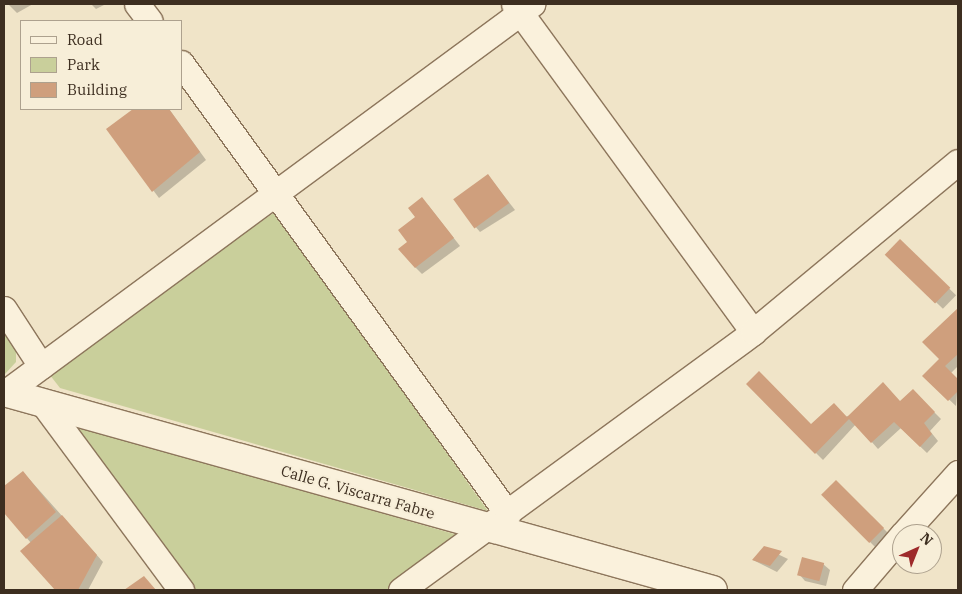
<!DOCTYPE html>
<style>
body{margin:0}
#map{position:relative;width:962px;height:594px;overflow:hidden;background:#f0e4c8;font-family:"IBM Plex Serif",serif}
div>[style]{position:absolute}
[style*='--x']{left:calc(var(--x)*1px);top:calc(var(--y)*1px);width:calc(var(--w)*1px);rotate:calc(var(--a)*1deg)}
.green>*{inset:0;background:#c9cf9b}
.shadow>*{inset:0;background:#0003;transform-origin:0 0}
.building>*{inset:0;background:#cf9f7d;transform-origin:0 0}
.roads{filter:drop-shadow(1px 0 #8d765c) drop-shadow(-1px 0 #8d765c) drop-shadow(0 1px #8d765c) drop-shadow(0 -1px #8d765c)}
.minor>*{height:25px;margin:-12.5px;padding:0 12.5px;transform-origin:12.5px;border-radius:12.5px;background:#faf1dc}
.tertiary>*{height:28px;margin:-14px;padding:0 14px;transform-origin:14px;border-radius:14px;background:#faf1dc}
span{translate:-50% -50%;white-space:nowrap;text-align:center;line-height:1.15;-webkit-text-stroke:4px #f7eed8;paint-order:stroke}
.street-label{font-size:15px;color:#3d2e20}
.frame{position:absolute;inset:0;border:5px solid #3d2e20;pointer-events:none}
.legend{position:absolute;left:20px;top:20px;width:162px;height:90px;box-sizing:border-box;background:#f7eed8;border:1px solid #ada18e;margin:0;padding:6px 9px;list-style:none;font-size:15px;color:#3d2e20}
.legend li{display:flex;align-items:center;gap:10px;height:25px}
.legend b{width:25px;border:1px solid #ada18e}
.north{position:absolute;left:892px;top:524px;width:50px;height:50px;box-sizing:border-box;background:#f7eed8;border:1px solid #ada18e;border-radius:50%;rotate:44deg;font-size:14px;font-weight:700;line-height:20px;text-align:center;color:#3d2e20}
.north::after{content:'';display:block;margin:auto;width:18px;height:22px;background:#9e2a2b;clip-path:polygon(50% 0,100% 100%,50% 72%,0 100%)}
</style>
<div id="map">
<div class="green">
<i style="clip-path:polygon(275px 212px,488px 511px,60px 388px,46px 370px)"></i>
<i style="clip-path:polygon(4px 327px,16px 347px,16px 362px,5px 374px)"></i>
<i style="clip-path:polygon(70px 424px,461px 536px,390px 590px,195px 590px)"></i>
</div>
<div class="shadow">
<i style="clip-path:polygon(8px 4px,33px 4px,17px 13px)"></i>
<i style="clip-path:polygon(91px 4px,106px 4px,96px 9px)"></i>
<i style="clip-path:polygon(135px 109px,169px 109px,206px 160px,159px 198px,107px 129px)"></i>
<i style="clip-path:polygon(488px 175px,515px 210px,480px 232px,474px 225px)"></i>
<i style="clip-path:polygon(428px 205px,460px 246px,422px 274px,415px 267px,409px 242px)"></i>
<i style="left:900px;top:241px;width:78px;height:19px;rotate:44deg"></i>
<i style="clip-path:polygon(958px 310px,958px 366px,951px 373px,958px 381px,956px 406px,924px 376px,941px 359px,924px 342px)"></i>
<i style="clip-path:polygon(747px 384px,811px 426px,900px 402px,913px 391px,941px 419px,930px 431px,938px 441px,927px 453px,901px 428px,878px 449px,856px 424px,823px 460px)"></i>
<i style="clip-path:polygon(23px 472px,103px 562px,88px 590px,57px 590px,22px 551px,31px 543px,4px 511px,4px 488px)"></i>
<i style="left:836px;top:481px;width:76px;height:19px;rotate:45deg"></i>
<i style="clip-path:polygon(765px 548px,788px 559px,777px 572px,753px 560px)"></i>
<i style="clip-path:polygon(823px 564px,830px 570px,826px 586px,805px 581px,799px 574px)"></i>
</div>
<div class="building">
<i style="clip-path:polygon(133px 109px,169px 109px,200px 152px,152px 192px,106px 129px)"></i>
<i style="left:488px;top:174px;width:36px;height:43px;rotate:54deg"></i>
<i style="clip-path:polygon(422px 197px,454px 238px,415px 268px,398px 249px,407px 242px,398px 230px,415px 217px,408px 208px)"></i>
<i style="left:900px;top:239px;width:70px;height:22px;rotate:44deg"></i>
<i style="clip-path:polygon(958px 308px,958px 354px,945px 366px,958px 379px,958px 391px,948px 401px,922px 376px,939px 359px,922px 342px)"></i>
<i style="clip-path:polygon(759px 371px,811px 424px,834px 403px,847px 417px,883px 382px,900px 401px,913px 389px,935px 412px,924px 423px,932px 434px,920px 447px,894px 422px,871px 443px,849px 419px,815px 454px,746px 384px)"></i>
<i style="clip-path:polygon(23px 471px,56px 512px,26px 539px,4px 513px,4px 486px)"></i>
<i style="left:836px;top:480px;width:68px;height:21px;rotate:45deg"></i>
<i style="clip-path:polygon(62px 515px,97px 555px,78px 590px,55px 590px,20px 551px)"></i>
<i style="clip-path:polygon(764px 546px,782px 551px,770px 566px,752px 560px)"></i>
<i style="left:802px;top:557px;width:23px;height:19px;rotate:15deg"></i>
<i style="clip-path:polygon(144px 576px,156px 590px,124px 590px)"></i>
</div>
<div class="roads">
<div class="minor">
<i style="--x:137;--y:4;--w:21;--a:53"></i>
<i style="--x:514;--y:4;--w:406;--a:53.9"></i>
<i style="--x:181;--y:63;--w:557;--a:54.06"></i>
<i style="--x:4;--y:309;--w:68;--a:57"></i>
<i style="--x:6;--y:392;--w:654;--a:-36.41"></i>
<i style="--x:42;--y:402;--w:234;--a:53.5"></i>
<i style="--x:903;--y:534;--w:82;--a:-48"></i>
<i style="--x:401;--y:590;--w:436;--a:-36.2"></i>
<i style="--x:753;--y:332;--w:266;--a:-39.7"></i>
<i style="--x:855;--y:590;--w:72;--a:-49.5"></i>
</div>
<div class="tertiary">
<i style="--x:4;--y:392;--w:736;--a:15.6"></i>
</div>
</div>
<div class="street-label">
<span style="left:358px;top:492px;rotate:16deg">Calle G. Viscarra Fabre</span>
</div>
<div class="frame"></div>
<ul class="legend">
<li><b style="height:6px;background:#faf1dc"></b>Road</li>
<li><b style="height:14px;background:#c9cf9b"></b>Park</li>
<li><b style="height:14px;background:#cf9f7d"></b>Building</li>
</ul>
<div class="north">N</div>
</div>
